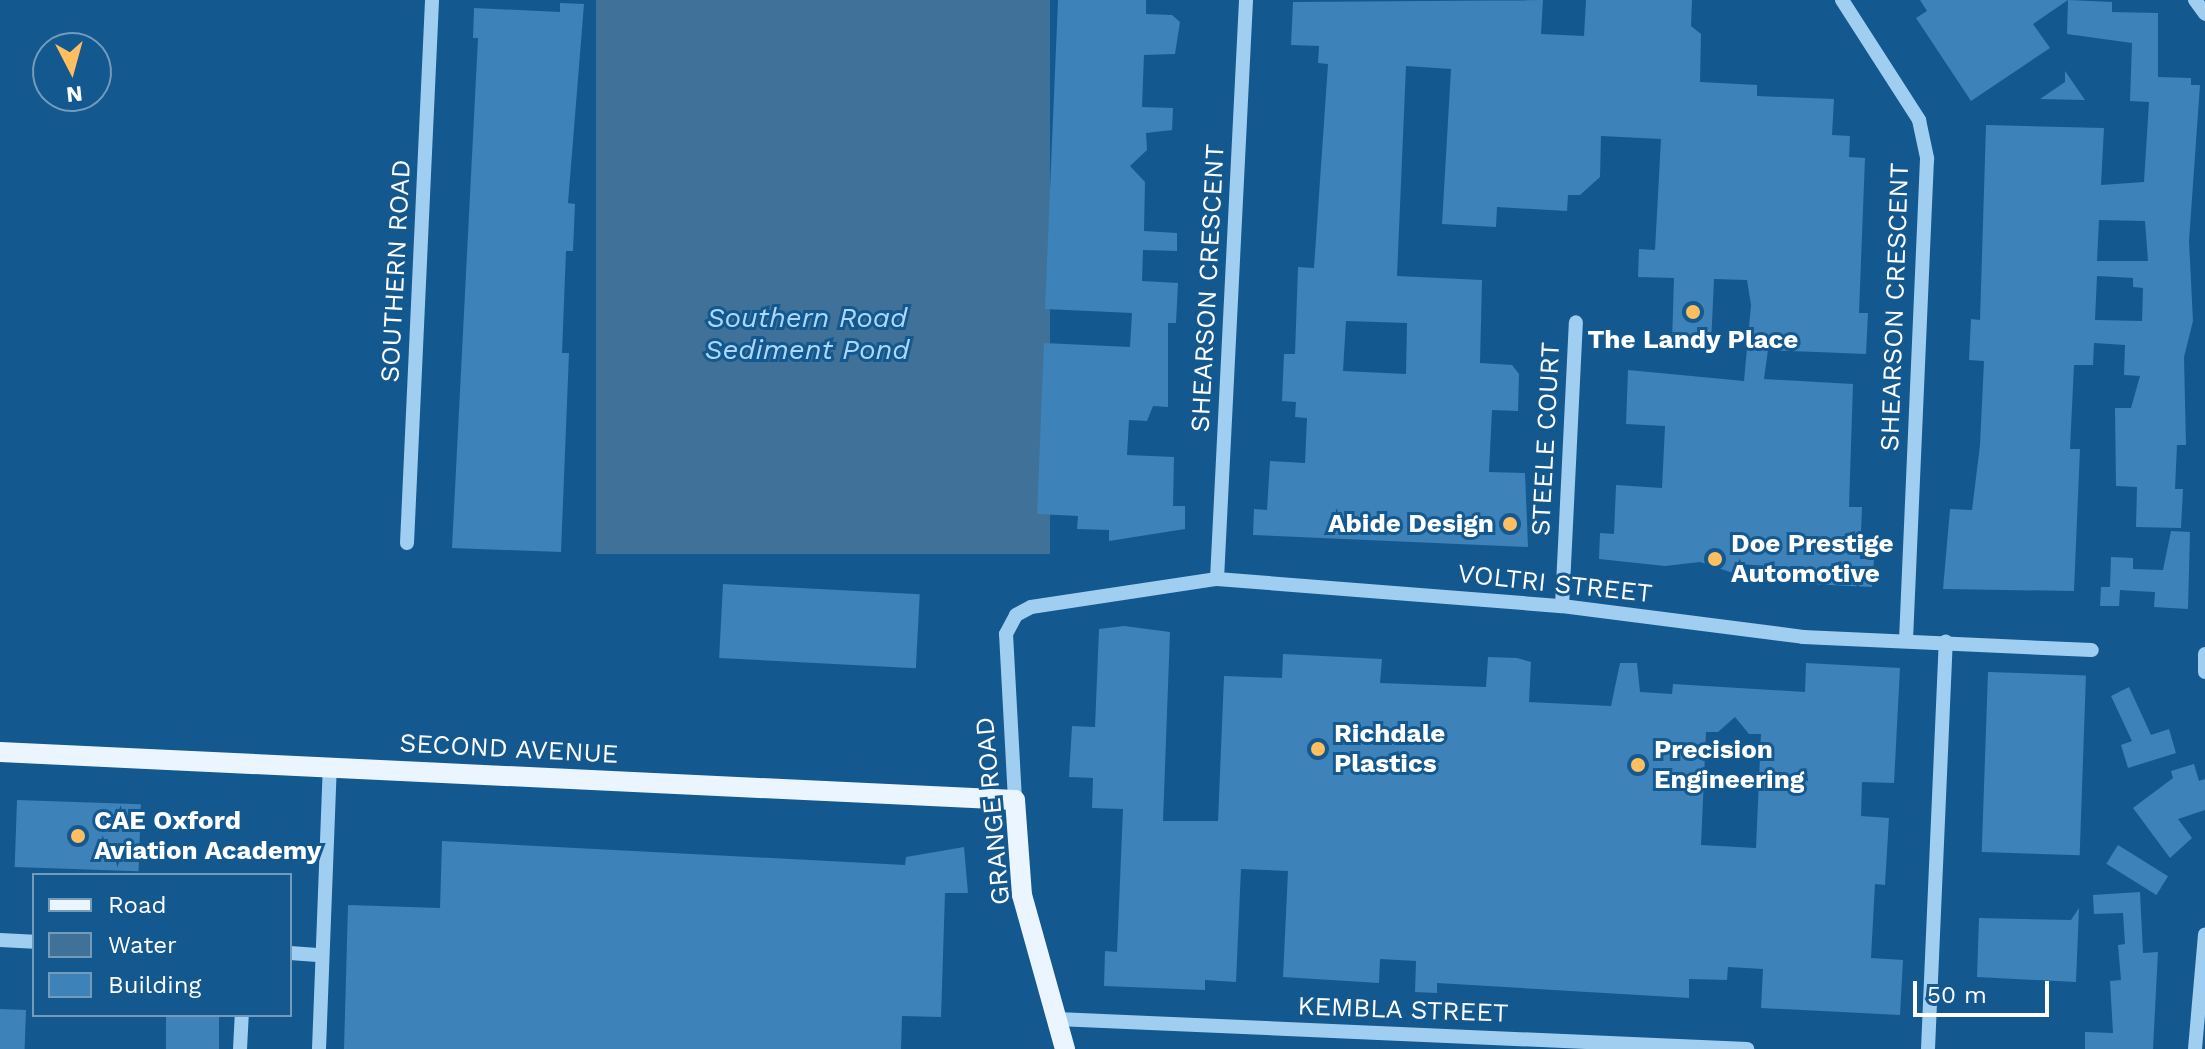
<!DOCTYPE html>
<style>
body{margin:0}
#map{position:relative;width:2205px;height:1049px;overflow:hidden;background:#145890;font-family:"Work Sans",sans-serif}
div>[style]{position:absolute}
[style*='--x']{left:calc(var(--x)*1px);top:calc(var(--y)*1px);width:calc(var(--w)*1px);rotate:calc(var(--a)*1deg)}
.water>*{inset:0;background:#3f7199;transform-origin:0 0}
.building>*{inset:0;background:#3d82b9;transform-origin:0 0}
.minor>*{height:14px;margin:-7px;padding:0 7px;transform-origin:7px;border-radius:7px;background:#a0cef1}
.major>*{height:20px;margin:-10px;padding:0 10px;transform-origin:10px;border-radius:10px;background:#eaf5ff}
.dots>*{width:22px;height:22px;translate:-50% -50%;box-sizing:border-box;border:4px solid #145890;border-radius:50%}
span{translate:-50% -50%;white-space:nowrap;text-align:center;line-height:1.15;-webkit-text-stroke:6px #145890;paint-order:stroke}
.street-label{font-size:26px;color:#fff}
.poi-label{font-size:26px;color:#fff;font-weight:700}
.right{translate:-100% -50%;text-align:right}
.left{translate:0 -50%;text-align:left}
.water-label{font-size:28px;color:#acd7f8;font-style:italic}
.legend{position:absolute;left:32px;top:873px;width:260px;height:144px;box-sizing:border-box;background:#145890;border:2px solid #729bbc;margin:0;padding:10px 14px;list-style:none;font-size:24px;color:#fff}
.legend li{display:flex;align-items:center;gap:16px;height:40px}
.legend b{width:40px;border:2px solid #729bbc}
.north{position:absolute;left:32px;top:32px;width:80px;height:80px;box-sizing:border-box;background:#145890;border:2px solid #729bbc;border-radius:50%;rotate:174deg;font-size:22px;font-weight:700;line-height:32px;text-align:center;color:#fff}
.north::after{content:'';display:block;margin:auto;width:28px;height:36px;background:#ffbf60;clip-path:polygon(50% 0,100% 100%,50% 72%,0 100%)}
.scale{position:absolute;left:1913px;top:981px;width:136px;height:36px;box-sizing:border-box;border:4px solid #fff;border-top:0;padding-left:10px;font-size:24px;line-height:28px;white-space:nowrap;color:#fff;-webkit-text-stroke:6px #145890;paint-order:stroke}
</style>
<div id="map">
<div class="water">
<i style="left:596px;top:0;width:454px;height:554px"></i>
</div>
<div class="building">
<i style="clip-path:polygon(1058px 0,1146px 0,1146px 14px,1172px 15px,1180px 22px,1175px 54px,1144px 55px,1142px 107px,1173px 108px,1172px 130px,1146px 133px,1147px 150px,1130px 166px,1145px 182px,1144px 231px,1177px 233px,1177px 251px,1143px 250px,1142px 281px,1178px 283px,1176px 323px,1168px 323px,1168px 407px,1153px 406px,1147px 421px,1129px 420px,1127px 455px,1174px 457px,1173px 506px,1185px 506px,1185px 529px,1109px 541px,1109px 530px,1077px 529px,1078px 516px,1037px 514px,1044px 343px,1130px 347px,1132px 313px,1045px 309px)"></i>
<i style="clip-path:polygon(evenodd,1543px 0,1541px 34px,1584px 36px,1586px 0,1692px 0,1691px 26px,1701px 34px,1700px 82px,1757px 85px,1757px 96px,1834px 99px,1832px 135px,1850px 136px,1849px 157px,1865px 158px,1859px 313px,1868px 313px,1866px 354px,1768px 350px,1764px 379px,1853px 384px,1849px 507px,1862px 507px,1860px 559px,1874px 559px,1872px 587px,1808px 584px,1809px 568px,1735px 564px,1733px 573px,1700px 562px,1665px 566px,1599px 559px,1600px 533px,1614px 534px,1616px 485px,1662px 488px,1665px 426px,1626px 424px,1628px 370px,1744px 381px,1751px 305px,1747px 280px,1714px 279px,1711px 345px,1672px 343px,1674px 278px,1638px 277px,1639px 249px,1655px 250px,1661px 139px,1601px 136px,1600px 177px,1580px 195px,1568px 195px,1567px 211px,1497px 207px,1496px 227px,1442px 224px,1451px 69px,1406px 66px,1397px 276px,1482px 280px,1480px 363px,1512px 365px,1519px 374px,1518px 411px,1492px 410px,1489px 472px,1525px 473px,1528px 547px,1253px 535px,1254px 509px,1267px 510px,1270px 461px,1305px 463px,1307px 418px,1295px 417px,1296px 402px,1282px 401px,1284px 354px,1295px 354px,1298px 267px,1314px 268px,1328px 64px,1318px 63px,1319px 46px,1291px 45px,1293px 2px,1543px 0,1346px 321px,1407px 323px,1406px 374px,1343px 371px,1346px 321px)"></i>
<i style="clip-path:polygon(1920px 0,2068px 0,2033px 24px,2050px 48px,1971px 101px,1916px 18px,1927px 11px)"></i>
<i style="clip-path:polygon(evenodd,2068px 0,2112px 2px,2112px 12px,2158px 13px,2158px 77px,2191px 78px,2191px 85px,2200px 85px,2189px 241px,2193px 321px,2184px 357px,2186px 445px,2177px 445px,2175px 489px,2183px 489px,2181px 528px,2136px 527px,2137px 487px,2116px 486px,2115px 408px,2131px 408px,2140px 376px,2124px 375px,2125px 345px,2094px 343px,2093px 365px,2074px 365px,2070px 449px,2080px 449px,2074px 591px,1943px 589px,1950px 509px,1972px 510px,1980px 445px,1984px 361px,1969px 360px,1971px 319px,1980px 320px,1986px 125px,2104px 128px,2101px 185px,2144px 182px,2149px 102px,2130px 101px,2132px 43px,2067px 34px,2068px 0,2099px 220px,2145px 221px,2148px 261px,2097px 261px,2099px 220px,2068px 0,2097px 276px,2133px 278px,2133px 287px,2143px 288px,2142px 321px,2095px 320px,2097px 276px)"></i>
<i style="clip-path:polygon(560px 3px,584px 4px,568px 203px,575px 204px,573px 251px,566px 251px,562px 353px,569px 353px,561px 552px,452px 548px,478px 38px,473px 38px,474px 8px,560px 12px)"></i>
<i style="clip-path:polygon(2065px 71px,2085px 100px,2040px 99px,2065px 82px)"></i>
<i style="clip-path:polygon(2171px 531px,2190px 532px,2188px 609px,2154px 607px,2155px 592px,2135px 591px,2120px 590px,2119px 606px,2100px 606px,2101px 587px,2110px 587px,2111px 557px,2133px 558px,2133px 569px,2163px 570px)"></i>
<i style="left:723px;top:584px;width:197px;height:74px;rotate:3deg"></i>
<i style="clip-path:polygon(evenodd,1124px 626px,1170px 632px,1163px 821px,1218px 821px,1224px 676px,1282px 678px,1283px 654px,1382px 659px,1380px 683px,1486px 687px,1488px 657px,1517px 658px,1531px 662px,1529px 702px,1611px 706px,1620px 663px,1637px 663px,1640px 692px,1672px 694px,1673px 684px,1805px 692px,1806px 663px,1900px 668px,1894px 783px,1862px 782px,1861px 816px,1889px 818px,1885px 885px,1875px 884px,1871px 958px,1903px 960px,1900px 1015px,1761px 1008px,1763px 969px,1728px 967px,1727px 980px,1689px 979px,1689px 998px,1437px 983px,1437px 993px,1415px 992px,1416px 961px,1380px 959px,1379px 983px,1283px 977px,1288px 871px,1241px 869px,1236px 982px,1205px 980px,1205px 990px,1104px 986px,1105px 951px,1117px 952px,1123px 809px,1092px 808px,1093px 778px,1069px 777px,1072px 726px,1095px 727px,1099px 629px,1124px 626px,1735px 717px,1749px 734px,1761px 734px,1756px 848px,1701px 845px,1706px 732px,1718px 732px,1735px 717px)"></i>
<i style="left:1988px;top:672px;width:98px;height:180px;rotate:2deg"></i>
<i style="clip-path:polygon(2129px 687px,2151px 735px,2169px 729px,2176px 753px,2128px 768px,2121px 745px,2132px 741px,2111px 696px)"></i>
<i style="clip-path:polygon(2194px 764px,2199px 781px,2205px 779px,2205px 810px,2178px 819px,2192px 838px,2170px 858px,2133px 808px,2173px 778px,2171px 771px)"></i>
<i style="left:17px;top:800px;width:124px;height:67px;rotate:2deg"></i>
<i style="clip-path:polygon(442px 841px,905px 865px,906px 857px,964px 847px,968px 893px,945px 893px,941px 1017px,902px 1016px,901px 1049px,344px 1049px,348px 905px,440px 908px)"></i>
<i style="left:2118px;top:845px;width:59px;height:22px;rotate:32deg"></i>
<i style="clip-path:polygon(2140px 892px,2143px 953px,2158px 952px,2153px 1049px,2085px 1049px,2085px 1032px,2113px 1033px,2110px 981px,2121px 980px,2118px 945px,2125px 944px,2123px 913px,2094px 914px,2093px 895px)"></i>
<i style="clip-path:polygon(2079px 908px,2076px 982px,1977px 977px,1979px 918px,2071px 920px)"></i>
<i style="left:0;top:1009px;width:26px;height:40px;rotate:2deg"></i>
<i style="left:166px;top:1015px;width:53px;height:34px"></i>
</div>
<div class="minor">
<i style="--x:1842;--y:0;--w:143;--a:57.3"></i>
<i style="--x:1919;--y:120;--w:40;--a:78"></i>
<i style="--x:1927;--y:159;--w:480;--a:92.5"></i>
<i style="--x:2195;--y:0;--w:17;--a:54"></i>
<i style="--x:407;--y:543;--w:544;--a:-87.36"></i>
<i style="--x:1217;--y:579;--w:580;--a:-87.13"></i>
<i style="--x:1562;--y:606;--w:284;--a:-87.2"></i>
<i style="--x:2205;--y:654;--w:18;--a:90"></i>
<i style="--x:1015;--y:800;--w:166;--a:-93.1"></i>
<i style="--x:1006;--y:634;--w:21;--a:-62"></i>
<i style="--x:1016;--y:615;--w:17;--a:-28"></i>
<i style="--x:1031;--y:607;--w:188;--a:-8.6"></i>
<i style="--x:1217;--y:579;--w:346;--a:4.5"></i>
<i style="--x:1562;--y:606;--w:243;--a:7.3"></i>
<i style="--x:1803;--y:637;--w:289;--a:2.6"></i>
<i style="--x:0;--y:940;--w:34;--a:3"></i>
<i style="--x:290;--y:953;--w:31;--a:4"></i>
<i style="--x:1057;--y:1019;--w:691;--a:2.49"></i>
<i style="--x:240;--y:1049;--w:34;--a:-87"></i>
<i style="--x:319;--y:1049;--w:283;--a:-87.8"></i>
<i style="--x:1928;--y:1049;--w:408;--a:-87.5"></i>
<i style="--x:2195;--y:1049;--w:115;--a:-85"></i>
</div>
<div class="major">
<i style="--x:0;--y:752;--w:1016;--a:2.71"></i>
<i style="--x:1015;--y:800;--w:95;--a:85.8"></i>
<i style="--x:1022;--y:895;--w:160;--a:74.4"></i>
</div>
<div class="dots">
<i style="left:1693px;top:312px;background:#ffbf60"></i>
<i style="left:1510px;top:524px;background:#ffbf60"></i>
<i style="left:1715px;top:559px;background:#ffbf60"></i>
<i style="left:1318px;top:749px;background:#ffbf60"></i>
<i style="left:1638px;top:765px;background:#ffbf60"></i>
<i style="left:78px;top:836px;background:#ffbf60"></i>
</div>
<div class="street-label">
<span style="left:396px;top:271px;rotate:-87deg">SOUTHERN ROAD</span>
<span style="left:1208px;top:288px;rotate:-87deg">SHEARSON CRESCENT</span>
<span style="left:1895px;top:307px;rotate:-88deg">SHEARSON CRESCENT</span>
<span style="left:1546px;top:439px;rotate:-87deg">STEELE COURT</span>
<span style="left:1555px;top:584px;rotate:6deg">VOLTRI STREET</span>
<span style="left:509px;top:749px;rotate:3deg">SECOND AVENUE</span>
<span style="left:993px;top:811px;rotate:-95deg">GRANGE ROAD</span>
<span style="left:1403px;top:1010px;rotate:2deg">KEMBLA STREET</span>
</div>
<div class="poi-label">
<span style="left:1693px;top:340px">The Landy Place</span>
<span class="right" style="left:1494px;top:524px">Abide Design</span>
<span class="left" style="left:1731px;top:559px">Doe Prestige<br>Automotive</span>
<span class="left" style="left:1334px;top:749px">Richdale<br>Plastics</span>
<span class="left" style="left:1654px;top:765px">Precision<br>Engineering</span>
<span class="left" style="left:94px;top:836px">CAE Oxford<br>Aviation Academy</span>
</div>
<div class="water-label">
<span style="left:807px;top:334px">Southern Road<br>Sediment Pond</span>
</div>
<ul class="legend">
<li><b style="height:10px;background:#eaf5ff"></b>Road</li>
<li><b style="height:22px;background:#3f7199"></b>Water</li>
<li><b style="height:22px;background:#3d82b9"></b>Building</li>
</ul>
<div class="north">N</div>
<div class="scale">50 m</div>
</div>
